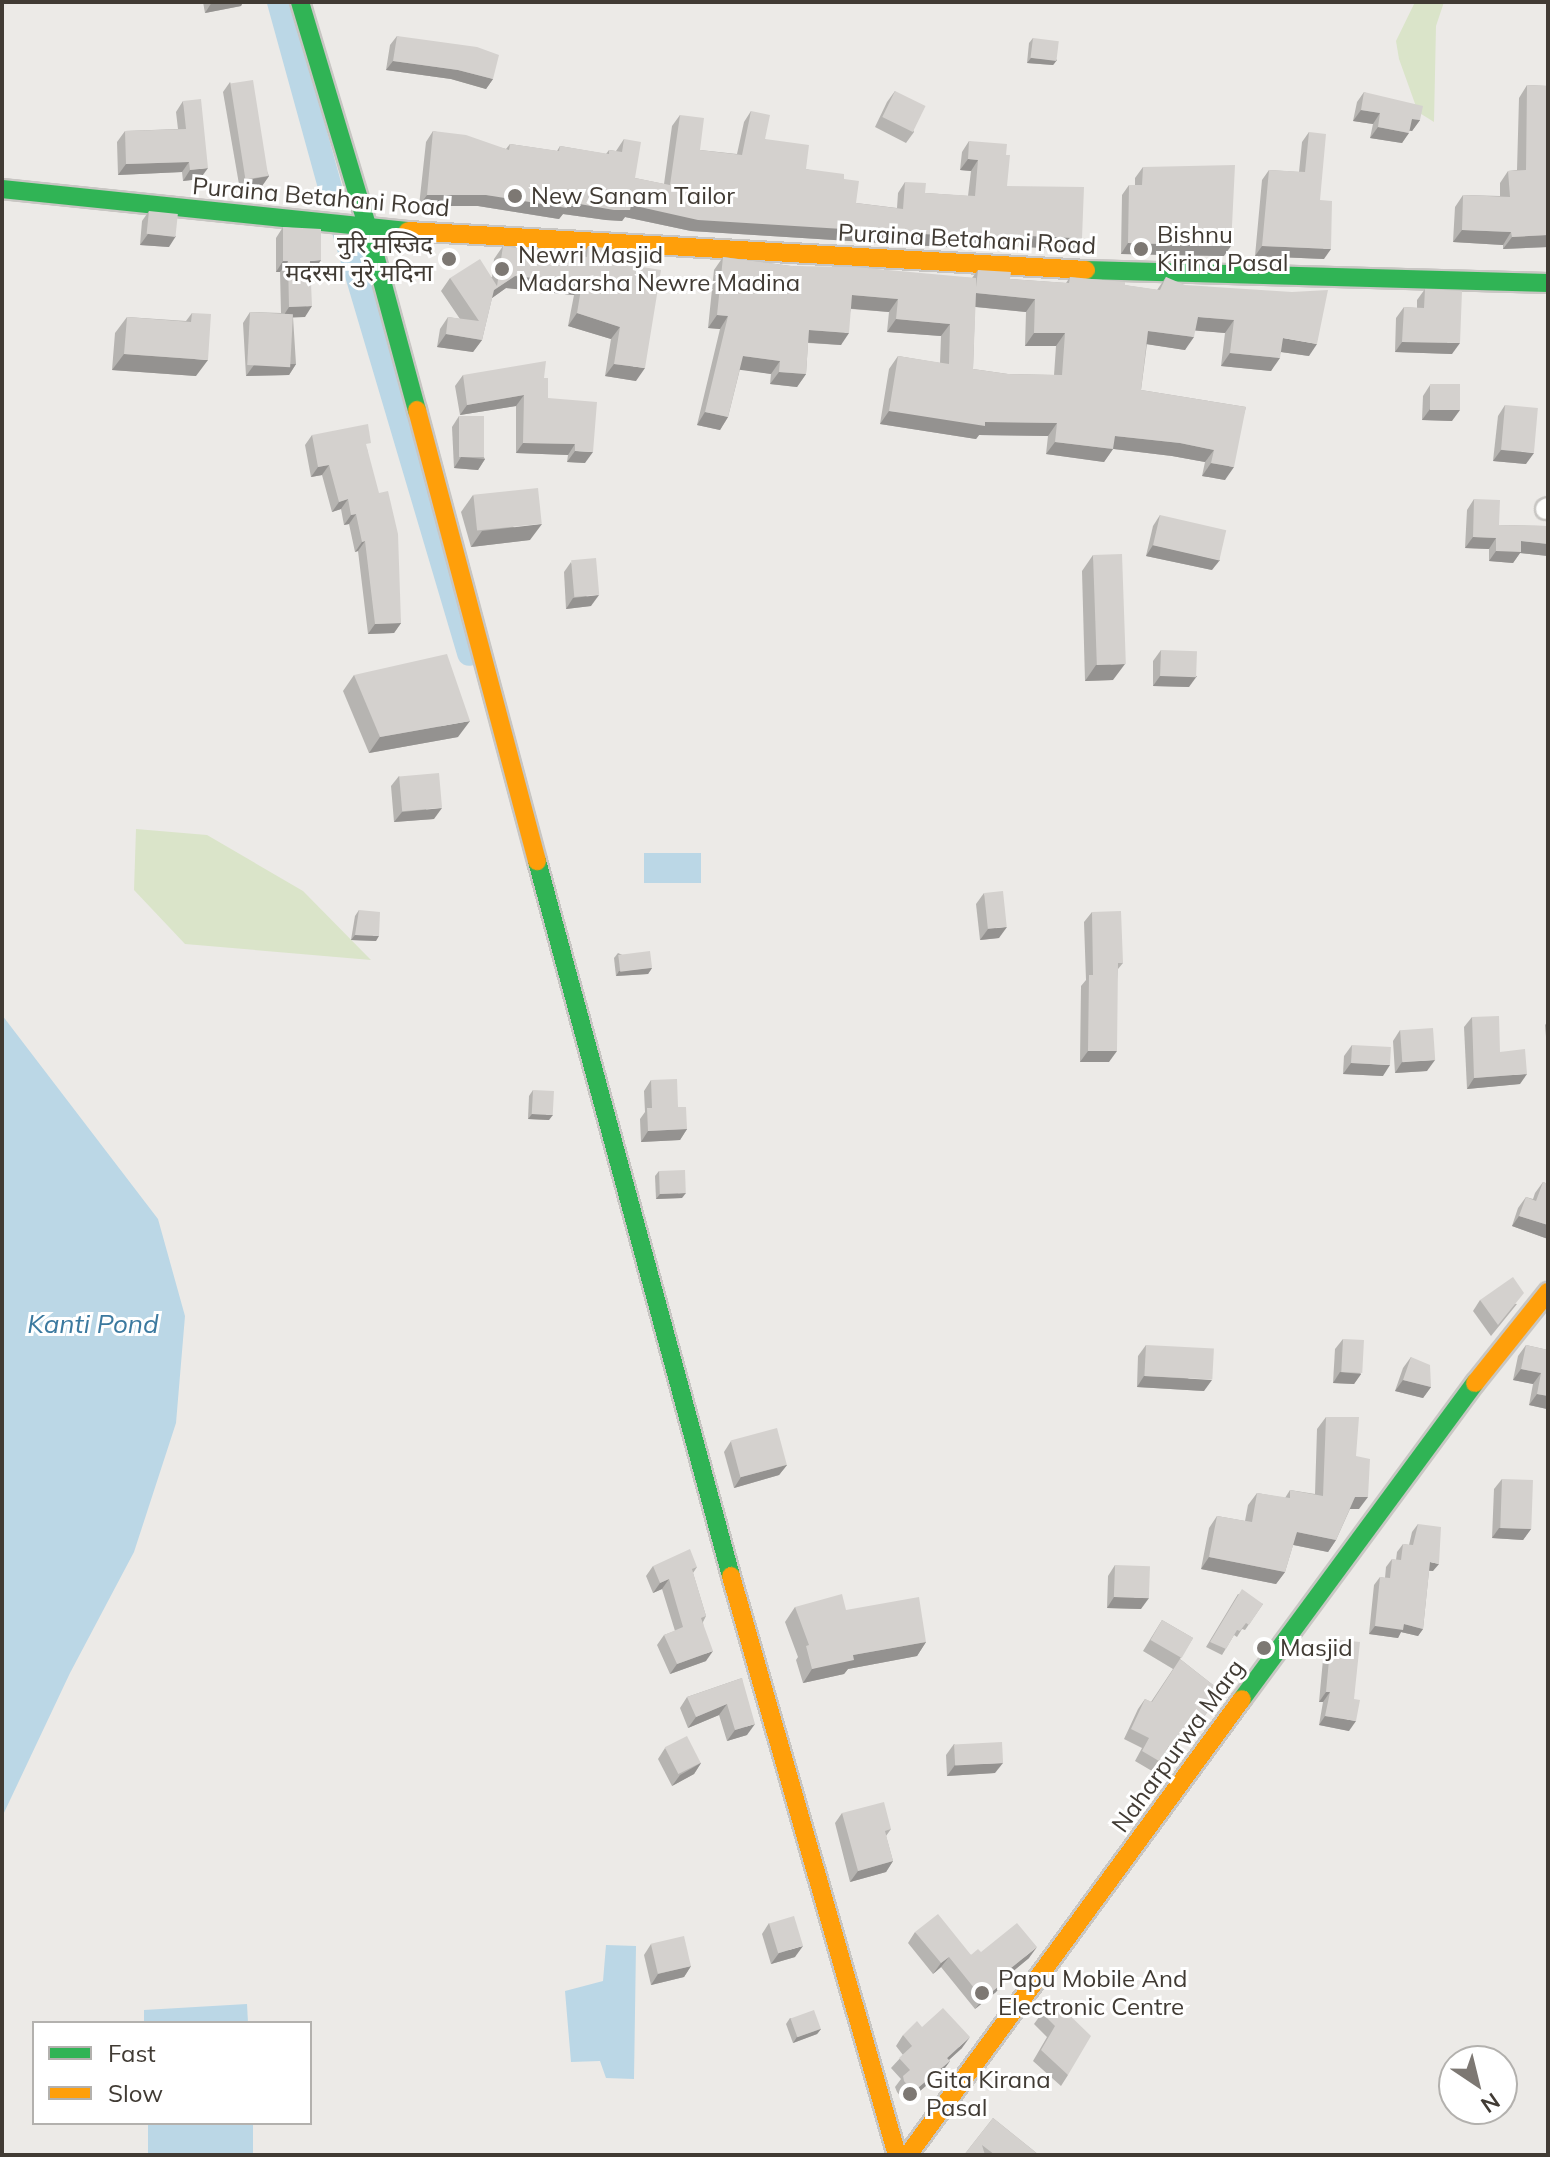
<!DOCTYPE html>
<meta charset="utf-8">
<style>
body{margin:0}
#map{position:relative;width:1550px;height:2157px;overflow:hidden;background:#eceae7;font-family:Mulish,"Noto Sans Devanagari",sans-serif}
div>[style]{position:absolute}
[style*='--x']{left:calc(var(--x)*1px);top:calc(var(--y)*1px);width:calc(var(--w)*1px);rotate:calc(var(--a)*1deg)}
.green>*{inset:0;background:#dae4c9}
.water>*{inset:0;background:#bbd7e6;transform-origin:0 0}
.canal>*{height:24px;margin:-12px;padding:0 12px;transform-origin:12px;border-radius:12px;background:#bbd7e6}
.roads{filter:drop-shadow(2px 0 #c8c6c3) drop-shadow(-2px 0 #c8c6c3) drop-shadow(0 2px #c8c6c3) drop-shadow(0 -2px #c8c6c3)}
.street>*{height:20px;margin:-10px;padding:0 10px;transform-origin:10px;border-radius:10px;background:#fcfcfb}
.fast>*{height:18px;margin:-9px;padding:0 9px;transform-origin:9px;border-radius:9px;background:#30b455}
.slow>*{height:18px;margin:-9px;padding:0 9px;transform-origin:9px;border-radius:9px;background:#ff9f0a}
.wall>*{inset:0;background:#b6b4b1}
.shaded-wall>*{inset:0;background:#949290}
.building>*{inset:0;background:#d4d1ce;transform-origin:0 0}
.dots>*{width:22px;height:22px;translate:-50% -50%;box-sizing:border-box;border:4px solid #fff;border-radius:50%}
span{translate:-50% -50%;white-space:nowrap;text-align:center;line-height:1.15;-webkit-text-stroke:6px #fff;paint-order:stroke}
.poi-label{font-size:24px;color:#413b34}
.left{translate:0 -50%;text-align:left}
.right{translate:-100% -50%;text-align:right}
.street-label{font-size:24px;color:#413b34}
.water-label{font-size:26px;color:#3b799f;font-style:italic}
.frame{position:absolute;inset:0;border:4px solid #413b34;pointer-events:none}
.legend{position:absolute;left:32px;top:2021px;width:280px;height:104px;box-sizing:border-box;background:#fff;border:2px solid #b3b1ae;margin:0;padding:10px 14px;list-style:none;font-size:24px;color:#413b34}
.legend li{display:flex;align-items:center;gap:16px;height:40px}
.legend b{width:40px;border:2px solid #b3b1ae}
.north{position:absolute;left:1438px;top:2045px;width:80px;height:80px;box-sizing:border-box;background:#fff;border:2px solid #b3b1ae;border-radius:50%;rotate:145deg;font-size:22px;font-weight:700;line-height:32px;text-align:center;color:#413b34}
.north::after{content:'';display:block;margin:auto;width:28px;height:36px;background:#7d7873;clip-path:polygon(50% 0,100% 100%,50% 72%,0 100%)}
</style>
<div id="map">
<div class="green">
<i style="clip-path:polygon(1415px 2px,1444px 2px,1436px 26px,1434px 122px,1418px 112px,1399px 59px,1396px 41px)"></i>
<i style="clip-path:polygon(136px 829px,207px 835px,303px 891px,371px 960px,185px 944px,134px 890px)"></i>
</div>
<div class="water">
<i style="left:644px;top:853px;width:57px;height:30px"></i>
<i style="clip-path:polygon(2px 1015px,158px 1219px,185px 1316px,176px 1423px,134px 1552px,70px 1673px,2px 1817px)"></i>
<i style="clip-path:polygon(606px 1945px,636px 1946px,634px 2079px,606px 2078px,600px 2061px,571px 2062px,565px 1991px,603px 1981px)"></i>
<i style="clip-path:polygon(247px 2004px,248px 2023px,144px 2023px,144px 2010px)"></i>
<i style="left:148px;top:2123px;width:105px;height:32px"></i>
</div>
<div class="canal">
<i style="--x:279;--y:2;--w:192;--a:74.6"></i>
<i style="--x:344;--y:231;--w:441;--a:73.5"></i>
</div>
<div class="roads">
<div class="street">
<i style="--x:1546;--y:509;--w:2;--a:-27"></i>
</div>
<div class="fast">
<i style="--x:300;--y:2;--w:237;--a:73.3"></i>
<i style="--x:368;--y:229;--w:188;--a:74.9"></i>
<i style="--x:2;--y:189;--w:408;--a:5.9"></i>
<i style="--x:1086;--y:270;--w:462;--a:1.6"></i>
<i style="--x:537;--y:861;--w:741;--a:74.82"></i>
<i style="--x:1242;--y:1699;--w:393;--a:-53.6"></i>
</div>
<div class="slow">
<i style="--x:408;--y:231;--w:679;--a:3.29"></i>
<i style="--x:417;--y:410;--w:467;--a:75.1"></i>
<i style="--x:1475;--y:1383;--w:117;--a:-51.3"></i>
<i style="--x:731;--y:1576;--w:602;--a:74"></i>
<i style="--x:908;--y:2155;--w:565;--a:-53.78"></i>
</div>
</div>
<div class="wall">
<i style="clip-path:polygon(203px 2px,243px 2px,241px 6px,205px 13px)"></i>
<i style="clip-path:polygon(397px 36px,493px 79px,486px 89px,451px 79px,386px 70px,390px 45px)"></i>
<i style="clip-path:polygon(1033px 38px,1057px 60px,1053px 65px,1027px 63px,1029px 43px)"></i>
<i style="clip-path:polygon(230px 82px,269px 176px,262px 186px,240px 190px,223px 92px)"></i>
<i style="clip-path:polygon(1527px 85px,1548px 86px,1548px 247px,1503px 249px,1503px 245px,1453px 242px,1455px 207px,1463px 195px,1500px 196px,1500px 183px,1508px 171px,1517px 170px,1519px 98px)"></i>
<i style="clip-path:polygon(895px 91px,914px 132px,906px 143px,875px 127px,887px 102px)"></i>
<i style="clip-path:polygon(1364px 92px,1420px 120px,1412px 131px,1410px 130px,1402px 143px,1370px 138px,1373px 124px,1353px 121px,1357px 102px)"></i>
<i style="clip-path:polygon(183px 101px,200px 179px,183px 181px,182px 172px,118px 175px,117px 142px,125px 131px,178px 129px,176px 112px)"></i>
<i style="clip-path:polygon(751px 111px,765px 139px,806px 169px,844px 179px,856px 203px,897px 208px,898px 193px,905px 182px,925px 193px,968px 196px,971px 171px,960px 170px,962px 152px,969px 141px,1006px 155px,1007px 186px,1074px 249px,997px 246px,995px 250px,691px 231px,625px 217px,622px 221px,606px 220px,563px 214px,559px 219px,478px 206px,419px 206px,426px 142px,433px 131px,506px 149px,510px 144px,557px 151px,560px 146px,606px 154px,609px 150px,616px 151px,624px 139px,635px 178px,664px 184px,672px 126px,680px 115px,700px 150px,737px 154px,744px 122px)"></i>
<i style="clip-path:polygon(1309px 132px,1320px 200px,1324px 259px,1255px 256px,1262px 180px,1269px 170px,1299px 172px,1302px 142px)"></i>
<i style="clip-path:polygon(1143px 167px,1224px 256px,1121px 254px,1122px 195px,1129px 185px,1135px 185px,1135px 178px)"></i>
<i style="clip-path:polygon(149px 211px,169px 247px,140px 245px,142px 221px)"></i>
<i style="clip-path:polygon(283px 227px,314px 271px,311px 271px,305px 317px,293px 317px,296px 364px,289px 375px,246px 376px,243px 323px,250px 312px,281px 313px,280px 272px,276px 272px,276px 238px)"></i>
<i style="clip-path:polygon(503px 246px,581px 257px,588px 246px,611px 262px,636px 381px,605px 376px,611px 339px,568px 326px,574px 295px,506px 288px,492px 298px,482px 340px,473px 352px,437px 347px,440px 329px,448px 317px,460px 319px,441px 291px,450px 278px,492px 277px,494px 259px)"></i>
<i style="clip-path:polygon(evenodd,723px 257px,791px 266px,972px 278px,978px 270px,1010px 279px,1066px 283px,1070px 277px,1157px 290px,1166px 277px,1309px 356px,1281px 352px,1271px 371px,1221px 366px,1225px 333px,1195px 330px,1185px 350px,1147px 344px,1141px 390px,1246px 407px,1225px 480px,1202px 476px,1205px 462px,1172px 456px,1113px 449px,1104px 462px,1046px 454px,1048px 436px,979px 435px,976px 439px,880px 424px,889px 369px,898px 356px,940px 363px,941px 336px,887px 332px,889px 312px,851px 309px,841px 345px,808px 343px,806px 374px,797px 387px,770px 384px,771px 374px,740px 369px,728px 417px,720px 430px,697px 425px,720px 329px,708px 328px,714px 270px,723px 257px,975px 307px,1026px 312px,1025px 346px,1056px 346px,1054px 375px,1008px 374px,973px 369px,975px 307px)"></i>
<i style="clip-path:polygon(1425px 289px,1452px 354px,1395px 352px,1396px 318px,1404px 307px,1417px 308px,1417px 300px)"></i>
<i style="clip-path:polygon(192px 313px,196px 376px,112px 370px,115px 333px,127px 317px,186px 321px)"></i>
<i style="clip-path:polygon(463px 375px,544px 378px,548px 398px,585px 463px,567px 462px,568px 455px,516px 453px,516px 406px,460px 415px,455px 386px)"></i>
<i style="clip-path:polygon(1430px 385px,1452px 421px,1422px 420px,1423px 396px)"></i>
<i style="clip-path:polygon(1505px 405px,1526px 464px,1493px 461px,1498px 416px)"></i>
<i style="clip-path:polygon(459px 416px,485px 459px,478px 470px,454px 468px,452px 427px)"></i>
<i style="clip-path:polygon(312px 435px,367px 449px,401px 623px,394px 633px,368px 634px,358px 551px,355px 552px,349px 524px,344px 525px,341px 509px,332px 512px,322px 475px,311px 477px,305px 445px)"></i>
<i style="clip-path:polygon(473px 495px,530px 540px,471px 547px,461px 512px)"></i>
<i style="clip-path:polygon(1474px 499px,1499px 525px,1546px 526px,1548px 522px,1548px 556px,1520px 553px,1513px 563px,1489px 561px,1489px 549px,1465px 548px,1467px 510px)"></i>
<i style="clip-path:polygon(1160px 515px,1212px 570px,1146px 556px,1153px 526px)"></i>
<i style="clip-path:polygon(1093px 555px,1113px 680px,1085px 681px,1082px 571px)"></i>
<i style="clip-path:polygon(571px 562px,591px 606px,566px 609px,564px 572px)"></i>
<i style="clip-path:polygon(1161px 650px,1189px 687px,1153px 686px,1153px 661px)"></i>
<i style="clip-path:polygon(354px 675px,458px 737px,369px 753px,343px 691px)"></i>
<i style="clip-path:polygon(399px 776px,434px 819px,394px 822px,391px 786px)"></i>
<i style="clip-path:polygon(984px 893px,999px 938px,980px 940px,976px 904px)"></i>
<i style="clip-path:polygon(359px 910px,376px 941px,351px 940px,355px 916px)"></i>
<i style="clip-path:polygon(1092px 912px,1123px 963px,1118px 969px,1109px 1062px,1080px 1062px,1081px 986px,1086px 980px,1084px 922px)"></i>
<i style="clip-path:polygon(618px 953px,652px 968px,648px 974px,616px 976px,614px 958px)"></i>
<i style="clip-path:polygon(1472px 1017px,1500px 1052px,1520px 1084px,1467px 1089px,1464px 1027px)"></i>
<i style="clip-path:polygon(1548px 1021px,1548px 1060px,1545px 1025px)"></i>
<i style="clip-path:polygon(1400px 1030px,1427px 1071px,1395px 1073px,1393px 1041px)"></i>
<i style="clip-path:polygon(1352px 1045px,1383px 1076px,1343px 1074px,1344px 1056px)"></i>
<i style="clip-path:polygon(651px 1080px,678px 1107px,687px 1129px,680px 1140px,641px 1142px,640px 1119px,645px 1112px,644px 1091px)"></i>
<i style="clip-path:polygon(533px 1090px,549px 1120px,528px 1119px,529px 1096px)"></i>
<i style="clip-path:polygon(659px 1171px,682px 1198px,656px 1199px,655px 1176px)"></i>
<i style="clip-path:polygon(1543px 1182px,1548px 1184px,1548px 1239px,1512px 1226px,1518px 1208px,1526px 1197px,1533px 1199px,1535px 1193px)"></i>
<i style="clip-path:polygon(1480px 1300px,1517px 1304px,1491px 1336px,1473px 1311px)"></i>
<i style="clip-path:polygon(1343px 1339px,1361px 1374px,1354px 1384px,1333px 1383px,1335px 1349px)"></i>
<i style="clip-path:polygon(1146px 1345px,1204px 1391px,1137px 1387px,1138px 1356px)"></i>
<i style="clip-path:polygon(1526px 1345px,1548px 1350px,1547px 1409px,1529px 1405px,1533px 1384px,1513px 1380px,1518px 1356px)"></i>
<i style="clip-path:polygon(1411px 1357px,1431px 1387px,1423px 1398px,1395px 1391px,1403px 1368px)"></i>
<i style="clip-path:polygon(1326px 1417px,1356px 1456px,1359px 1509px,1350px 1509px,1336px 1540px,1328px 1552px,1293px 1545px,1285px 1572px,1276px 1584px,1201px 1569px,1209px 1528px,1217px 1516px,1245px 1521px,1248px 1505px,1257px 1493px,1285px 1498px,1290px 1490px,1315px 1494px,1317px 1429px)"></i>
<i style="clip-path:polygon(731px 1441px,787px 1465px,779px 1475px,734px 1488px,724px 1452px)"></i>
<i style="clip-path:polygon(1502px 1479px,1531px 1529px,1523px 1540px,1492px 1538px,1494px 1489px)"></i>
<i style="clip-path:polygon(1418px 1524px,1433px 1571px,1429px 1571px,1423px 1629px,1418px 1636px,1401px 1632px,1398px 1638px,1369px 1634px,1374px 1585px,1380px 1577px,1385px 1578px,1386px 1567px,1392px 1559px,1396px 1560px,1397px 1552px,1403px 1544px,1409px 1545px,1412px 1532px)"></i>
<i style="clip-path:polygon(1115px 1565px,1141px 1609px,1107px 1608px,1108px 1576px)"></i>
<i style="clip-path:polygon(653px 1566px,697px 1567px,693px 1573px,706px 1616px,703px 1622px,706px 1661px,670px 1674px,657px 1645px,664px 1635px,675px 1631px,662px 1589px,653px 1593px,646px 1576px)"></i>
<i style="clip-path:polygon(1238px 1594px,1263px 1604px,1245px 1630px,1242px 1629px,1237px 1637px,1234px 1635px,1222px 1655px,1206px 1647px)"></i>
<i style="clip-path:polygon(795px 1607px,846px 1610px,926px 1642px,917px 1656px,848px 1669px,844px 1674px,803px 1683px,796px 1660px,798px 1657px,785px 1622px)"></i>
<i style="clip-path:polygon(1162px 1620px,1193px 1638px,1180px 1659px,1222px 1692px,1192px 1733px,1189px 1731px,1169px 1761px,1162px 1756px,1152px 1771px,1135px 1761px,1142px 1748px,1124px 1739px,1138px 1709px,1145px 1699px,1151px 1702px,1173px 1669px,1143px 1651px)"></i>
<i style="clip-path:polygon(1331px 1639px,1349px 1731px,1319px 1725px,1323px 1702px,1319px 1702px,1324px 1649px)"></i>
<i style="clip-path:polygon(742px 1678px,747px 1735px,727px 1741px,719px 1715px,688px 1728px,680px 1708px,687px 1697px)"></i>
<i style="clip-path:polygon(954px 1744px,995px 1773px,947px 1776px,946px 1755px)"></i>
<i style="clip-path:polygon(665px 1748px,701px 1763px,694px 1774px,672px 1786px,658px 1759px)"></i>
<i style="clip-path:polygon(842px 1813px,891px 1829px,886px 1836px,893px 1861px,886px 1872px,850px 1882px,835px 1823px)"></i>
<i style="clip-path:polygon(769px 1923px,795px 1957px,771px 1964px,762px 1934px)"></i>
<i style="clip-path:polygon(915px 1932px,971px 1955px,981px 1952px,1029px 1958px,1002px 1980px,996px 1992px,975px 2009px,941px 1967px,933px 1974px,908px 1943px)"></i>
<i style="clip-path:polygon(651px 1944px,691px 1966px,684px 1977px,651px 1985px,644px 1955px)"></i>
<i style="clip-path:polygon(1055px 2001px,1068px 2075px,1061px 2086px,1033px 2061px,1047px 2037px,1034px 2024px,1042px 2013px)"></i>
<i style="clip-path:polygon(790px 2018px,821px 2029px,817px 2034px,793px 2043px,786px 2024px)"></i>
<i style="clip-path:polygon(903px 2035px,962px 2048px,949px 2060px,950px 2061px,942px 2072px,906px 2103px,897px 2092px,895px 2087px,901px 2079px,891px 2068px,903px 2055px,896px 2046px)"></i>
<i style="clip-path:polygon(993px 2118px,1039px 2155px,964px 2155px)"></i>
</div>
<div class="shaded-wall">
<i style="clip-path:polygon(212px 2px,243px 2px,241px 6px,205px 13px)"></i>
<i style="clip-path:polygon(1031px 58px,1057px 60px,1053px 65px,1027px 63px)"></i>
<i style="clip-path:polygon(393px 61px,458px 70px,493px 79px,486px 89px,451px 79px,386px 70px)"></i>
<i style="clip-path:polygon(1361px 110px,1380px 113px,1373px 124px,1353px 121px)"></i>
<i style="clip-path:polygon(1412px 119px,1420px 120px,1412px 131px,1404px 130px)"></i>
<i style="clip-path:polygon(1378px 127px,1409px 133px,1402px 143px,1370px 138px)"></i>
<i style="clip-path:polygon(968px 159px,978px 160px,971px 171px,960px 170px)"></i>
<i style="clip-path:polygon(189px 162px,182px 172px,118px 175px,126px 164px)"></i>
<i style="clip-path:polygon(208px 168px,200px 179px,183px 181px,190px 170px)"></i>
<i style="clip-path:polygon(269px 176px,262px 186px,240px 190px,247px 180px)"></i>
<i style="clip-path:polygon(427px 195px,486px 195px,568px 202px,631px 205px,1003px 235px,1082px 238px,1074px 249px,997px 246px,995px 250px,691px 231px,625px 217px,622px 221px,606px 220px,563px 214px,559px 219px,478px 206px,419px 206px)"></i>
<i style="clip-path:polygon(1462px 230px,1511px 232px,1503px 245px,1453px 242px)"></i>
<i style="clip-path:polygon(148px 234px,176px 236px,169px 247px,140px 245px)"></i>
<i style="clip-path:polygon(1548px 235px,1548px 247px,1503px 249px,1512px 237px)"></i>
<i style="clip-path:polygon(1128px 243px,1231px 246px,1224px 256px,1121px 254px)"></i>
<i style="clip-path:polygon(1262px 246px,1331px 249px,1324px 259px,1255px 256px)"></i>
<i style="clip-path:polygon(321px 260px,314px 271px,303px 271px,310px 261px)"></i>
<i style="clip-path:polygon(283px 261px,288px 261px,280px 272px,276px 272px)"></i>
<i style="clip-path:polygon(515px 276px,582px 283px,574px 295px,506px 288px,485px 303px,494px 290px)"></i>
<i style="clip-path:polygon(976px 293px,1035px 299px,1026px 312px,967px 306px)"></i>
<i style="clip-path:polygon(852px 295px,898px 299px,889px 312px,844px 308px)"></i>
<i style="clip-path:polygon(312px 306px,305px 317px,282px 318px,289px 307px)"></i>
<i style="clip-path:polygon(577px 313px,620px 327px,611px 339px,568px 326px)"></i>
<i style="clip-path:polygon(717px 315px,728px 316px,720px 329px,708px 328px)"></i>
<i style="clip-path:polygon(1198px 317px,1234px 320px,1225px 333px,1189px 330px)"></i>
<i style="clip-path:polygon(896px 319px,950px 324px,941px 336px,887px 332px)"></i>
<i style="clip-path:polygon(809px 330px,849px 333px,841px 345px,800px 342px)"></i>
<i style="clip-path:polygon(1148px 331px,1194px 337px,1185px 350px,1139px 343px)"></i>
<i style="clip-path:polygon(1034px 333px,1065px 333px,1056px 346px,1025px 346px)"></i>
<i style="clip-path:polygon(446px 334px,482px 340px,473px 352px,437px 347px)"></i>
<i style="clip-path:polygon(1283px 338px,1317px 344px,1309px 356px,1274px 351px)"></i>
<i style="clip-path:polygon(1402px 342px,1460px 343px,1452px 354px,1395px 352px)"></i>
<i style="clip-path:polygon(1230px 353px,1280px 358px,1271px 371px,1221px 366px)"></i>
<i style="clip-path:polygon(124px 354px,208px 360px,196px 376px,112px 370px)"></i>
<i style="clip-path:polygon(743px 356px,780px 361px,771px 374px,734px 369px)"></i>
<i style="clip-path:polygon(296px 364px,289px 375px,246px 376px,254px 365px)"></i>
<i style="clip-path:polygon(614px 364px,645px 368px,636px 381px,605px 376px)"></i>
<i style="clip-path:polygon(779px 372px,806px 374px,797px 387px,770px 384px)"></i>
<i style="clip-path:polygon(524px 395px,516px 406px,460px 415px,467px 405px)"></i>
<i style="clip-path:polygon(1430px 409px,1460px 410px,1452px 421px,1422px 420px)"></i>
<i style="clip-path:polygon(889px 411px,985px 422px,1057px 423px,1048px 436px,979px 435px,976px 439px,880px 424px)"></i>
<i style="clip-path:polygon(705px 412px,728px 417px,720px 430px,697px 425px)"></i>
<i style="clip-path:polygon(1115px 436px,1180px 443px,1214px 450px,1205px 462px,1172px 456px,1106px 448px)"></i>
<i style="clip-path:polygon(1055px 442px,1113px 449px,1104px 462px,1046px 454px)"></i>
<i style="clip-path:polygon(523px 443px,575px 444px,568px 455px,516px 453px)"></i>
<i style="clip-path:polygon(1501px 450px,1534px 453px,1526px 464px,1493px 461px)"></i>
<i style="clip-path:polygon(575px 451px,593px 452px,585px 463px,567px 462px)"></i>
<i style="clip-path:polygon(461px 457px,485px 459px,478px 470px,454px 468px)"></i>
<i style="clip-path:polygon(1211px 463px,1234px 467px,1225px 480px,1202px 476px)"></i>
<i style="clip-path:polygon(329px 465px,322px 475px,311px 477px,318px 467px)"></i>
<i style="clip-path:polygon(348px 499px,341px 509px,332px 512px,339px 502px)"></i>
<i style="clip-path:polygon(356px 514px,349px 524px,344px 525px,351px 515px)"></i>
<i style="clip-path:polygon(542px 524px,530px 540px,471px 547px,482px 531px)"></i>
<i style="clip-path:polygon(1473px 537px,1496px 538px,1489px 549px,1465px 548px)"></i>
<i style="clip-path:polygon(365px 541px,358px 551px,355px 552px,362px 542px)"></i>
<i style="clip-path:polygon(1521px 541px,1548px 544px,1548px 556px,1520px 553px,1513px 563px,1489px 561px,1496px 551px)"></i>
<i style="clip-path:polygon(1153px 545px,1220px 560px,1212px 570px,1146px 556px)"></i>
<i style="clip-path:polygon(599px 595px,591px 606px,566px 609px,573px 598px)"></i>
<i style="clip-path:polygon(401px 623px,394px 633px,368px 634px,375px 624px)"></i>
<i style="clip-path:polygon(1125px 664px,1113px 680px,1085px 681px,1096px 665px)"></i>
<i style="clip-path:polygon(1160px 676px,1197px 676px,1189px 687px,1153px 686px)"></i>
<i style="clip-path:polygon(470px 721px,458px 737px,369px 753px,380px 737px)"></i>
<i style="clip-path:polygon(442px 808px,434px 819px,394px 822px,402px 812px)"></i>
<i style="clip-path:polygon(1007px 927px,999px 938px,980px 940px,988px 929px)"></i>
<i style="clip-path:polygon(355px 935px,379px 936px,376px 941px,351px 940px)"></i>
<i style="clip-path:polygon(652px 968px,648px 974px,616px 976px,619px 971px)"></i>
<i style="clip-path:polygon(1088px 1051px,1117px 1051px,1109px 1062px,1080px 1062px)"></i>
<i style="clip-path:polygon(1435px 1060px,1427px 1071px,1395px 1073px,1402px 1062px)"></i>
<i style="clip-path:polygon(1351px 1063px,1390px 1065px,1383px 1076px,1343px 1074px)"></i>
<i style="clip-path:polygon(1527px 1074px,1520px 1084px,1467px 1089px,1474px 1078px)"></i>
<i style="clip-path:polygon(532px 1114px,553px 1115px,549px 1120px,528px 1119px)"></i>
<i style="clip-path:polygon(687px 1129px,680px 1140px,641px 1142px,648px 1131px)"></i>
<i style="clip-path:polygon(686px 1193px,682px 1198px,656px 1199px,660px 1194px)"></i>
<i style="clip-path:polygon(1519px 1216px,1548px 1225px,1548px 1239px,1512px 1226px)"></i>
<i style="clip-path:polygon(1521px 1369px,1541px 1373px,1533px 1384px,1513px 1380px)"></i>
<i style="clip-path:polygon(1340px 1372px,1361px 1374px,1354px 1384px,1333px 1383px)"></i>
<i style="clip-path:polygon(1144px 1376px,1212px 1380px,1204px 1391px,1137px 1387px)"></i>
<i style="clip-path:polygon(1403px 1380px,1431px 1387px,1423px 1398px,1395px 1391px)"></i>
<i style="clip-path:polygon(1537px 1394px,1548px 1396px,1547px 1409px,1529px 1405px)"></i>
<i style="clip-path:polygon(787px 1465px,779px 1475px,734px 1488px,741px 1477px)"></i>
<i style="clip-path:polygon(1355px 1497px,1368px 1497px,1359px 1509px,1346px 1509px)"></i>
<i style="clip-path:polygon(1499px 1528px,1531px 1529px,1523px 1540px,1492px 1538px)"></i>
<i style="clip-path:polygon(1297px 1532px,1336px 1540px,1328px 1552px,1289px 1544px)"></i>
<i style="clip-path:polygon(1209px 1557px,1285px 1572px,1276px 1584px,1201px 1569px)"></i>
<i style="clip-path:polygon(1430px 1562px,1439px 1564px,1433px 1571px,1424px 1570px)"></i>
<i style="clip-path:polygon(669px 1579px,662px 1589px,653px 1593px,660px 1583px)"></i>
<i style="clip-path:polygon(1114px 1597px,1149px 1598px,1141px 1609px,1107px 1608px)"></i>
<i style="clip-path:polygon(1404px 1624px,1423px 1629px,1418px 1636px,1401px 1632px,1398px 1638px,1369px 1634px,1375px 1626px)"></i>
<i style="clip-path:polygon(926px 1642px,917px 1656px,848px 1669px,844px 1674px,803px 1683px,812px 1669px,853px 1655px)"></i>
<i style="clip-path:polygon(713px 1651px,706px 1661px,670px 1674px,677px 1664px)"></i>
<i style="clip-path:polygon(1326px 1692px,1330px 1692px,1323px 1702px,1319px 1702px)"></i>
<i style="clip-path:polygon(727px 1704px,719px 1715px,688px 1728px,696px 1717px)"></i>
<i style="clip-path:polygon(1325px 1716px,1356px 1721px,1349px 1731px,1319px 1725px)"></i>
<i style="clip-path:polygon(755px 1724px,747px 1735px,727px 1741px,735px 1730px)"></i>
<i style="clip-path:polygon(701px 1763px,694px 1774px,672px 1786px,680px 1775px)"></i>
<i style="clip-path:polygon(1003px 1763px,995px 1773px,947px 1776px,955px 1765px)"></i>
<i style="clip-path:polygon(893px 1861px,886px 1872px,850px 1882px,858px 1871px)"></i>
<i style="clip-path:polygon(803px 1946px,795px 1957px,771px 1964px,779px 1953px)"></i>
<i style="clip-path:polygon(1037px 1947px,1029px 1958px,993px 1988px,1000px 1977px)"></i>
<i style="clip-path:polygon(949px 1957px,941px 1967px,933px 1974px,941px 1963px)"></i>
<i style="clip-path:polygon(691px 1966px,684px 1977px,651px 1985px,658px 1974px)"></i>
<i style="clip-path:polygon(1004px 1982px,996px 1992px,975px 2009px,983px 1999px)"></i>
<i style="clip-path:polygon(821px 2029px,817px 2034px,793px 2043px,797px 2037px)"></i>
<i style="clip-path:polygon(970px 2037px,962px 2048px,940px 2068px,947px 2058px)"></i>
<i style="clip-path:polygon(950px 2061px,942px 2072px,906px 2103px,913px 2092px)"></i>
</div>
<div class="building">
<i style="clip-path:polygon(397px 36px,477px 47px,499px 55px,493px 79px,458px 70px,393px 61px)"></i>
<i style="left:1033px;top:38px;width:26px;height:20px;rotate:7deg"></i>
<i style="left:253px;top:80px;width:97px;height:23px;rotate:81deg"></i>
<i style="clip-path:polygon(1527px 85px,1548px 86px,1548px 235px,1512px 237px,1511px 232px,1462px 230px,1463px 195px,1510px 197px,1508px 171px,1526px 170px)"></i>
<i style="left:895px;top:91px;width:34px;height:29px;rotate:26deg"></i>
<i style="clip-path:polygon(1364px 92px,1423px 106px,1420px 120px,1412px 119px,1409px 133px,1378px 127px,1380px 113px,1361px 110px)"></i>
<i style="clip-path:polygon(201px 99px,208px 168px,190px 170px,189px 162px,126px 164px,125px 131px,186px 129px,183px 101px)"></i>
<i style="clip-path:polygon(751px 111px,770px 115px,765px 139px,809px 145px,806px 169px,844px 174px,844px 179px,859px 181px,856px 203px,903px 209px,905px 182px,926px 183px,925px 193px,975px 196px,978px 160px,968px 159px,969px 141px,1007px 144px,1006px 155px,1010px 155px,1007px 186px,1084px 187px,1082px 238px,1003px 235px,1002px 239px,698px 220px,631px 205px,630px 210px,614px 210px,568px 202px,567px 208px,486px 195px,427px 195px,433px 131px,466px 135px,509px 150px,510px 144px,559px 151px,560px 146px,609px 154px,609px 150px,622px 152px,624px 139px,641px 142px,635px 178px,670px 185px,680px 115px,704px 118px,700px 150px,742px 155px)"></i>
<i style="clip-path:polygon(1309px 132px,1326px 134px,1320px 200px,1332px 201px,1331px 249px,1262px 246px,1269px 170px,1305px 172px)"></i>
<i style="clip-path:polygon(1235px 165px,1231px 246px,1128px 243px,1129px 185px,1142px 185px,1143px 167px)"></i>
<i style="left:149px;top:211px;width:29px;height:23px;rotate:6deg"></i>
<i style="clip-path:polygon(283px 227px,321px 229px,321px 260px,310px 261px,312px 306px,289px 307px,288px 261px,283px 261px)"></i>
<i style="clip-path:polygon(503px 246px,587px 257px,588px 246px,614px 249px,611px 262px,661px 270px,645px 368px,614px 364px,620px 327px,577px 313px,582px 283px,515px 276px,494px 290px,482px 340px,446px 334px,448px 317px,479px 321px,450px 278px,480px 259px,497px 286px)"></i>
<i style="clip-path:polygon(evenodd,723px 257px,791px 266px,855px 267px,976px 278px,976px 287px,978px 270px,1011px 272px,1010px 279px,1069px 283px,1070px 277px,1125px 282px,1125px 285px,1160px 290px,1166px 277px,1185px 285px,1292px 292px,1328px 290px,1317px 344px,1283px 338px,1280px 358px,1230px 353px,1234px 320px,1198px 317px,1194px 337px,1148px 331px,1141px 390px,1246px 407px,1234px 467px,1211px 463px,1214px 450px,1180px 443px,1115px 436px,1113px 449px,1055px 442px,1057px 423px,985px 422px,985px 426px,889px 411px,898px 356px,949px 364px,950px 324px,896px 319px,898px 299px,852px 295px,849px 333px,809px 330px,806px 374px,779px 372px,780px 361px,743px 356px,728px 417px,705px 412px,728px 316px,717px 315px,723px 257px,976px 293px,1035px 299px,1034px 333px,1065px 333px,1062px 375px,1008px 374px,973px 369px,976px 293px)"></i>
<i style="clip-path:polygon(1425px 289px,1462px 291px,1460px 343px,1402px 342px,1404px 307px,1424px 308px)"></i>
<i style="left:250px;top:312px;width:43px;height:53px;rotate:3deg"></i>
<i style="clip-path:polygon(192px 313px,211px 314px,208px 360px,124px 354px,127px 317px,191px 322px)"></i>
<i style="clip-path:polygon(546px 361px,544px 378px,548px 378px,548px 398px,597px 402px,593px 452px,575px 451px,575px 444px,523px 443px,524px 395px,467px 405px,463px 375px)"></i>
<i style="left:1460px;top:384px;width:26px;height:30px;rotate:90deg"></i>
<i style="left:1505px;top:405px;width:33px;height:45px;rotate:5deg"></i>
<i style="left:459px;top:416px;width:25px;height:41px"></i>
<i style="clip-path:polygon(368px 424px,371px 443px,366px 444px,379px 493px,388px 491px,398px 534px,401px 623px,375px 624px,365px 541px,362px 542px,356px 514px,351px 515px,348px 499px,339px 502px,329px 465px,318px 467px,312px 435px)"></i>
<i style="left:538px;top:488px;width:36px;height:65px;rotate:84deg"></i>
<i style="clip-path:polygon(1474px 499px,1500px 500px,1499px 525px,1548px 526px,1548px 544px,1521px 541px,1521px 552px,1496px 551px,1496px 538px,1473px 537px)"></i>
<i style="left:1160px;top:515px;width:68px;height:31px;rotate:13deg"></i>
<i style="left:1122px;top:554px;width:110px;height:29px;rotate:88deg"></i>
<i style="left:596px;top:558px;width:37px;height:25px;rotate:85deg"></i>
<i style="left:1161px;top:650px;width:36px;height:26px;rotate:2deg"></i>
<i style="clip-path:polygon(447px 654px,470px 721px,380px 737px,354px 675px)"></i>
<i style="left:439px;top:773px;width:35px;height:40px;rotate:85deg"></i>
<i style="left:1003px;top:891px;width:36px;height:19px;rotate:84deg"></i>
<i style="clip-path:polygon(359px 910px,380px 912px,379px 936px,355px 935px)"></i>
<i style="clip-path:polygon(1121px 911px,1123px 963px,1118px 963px,1117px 1051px,1088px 1051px,1089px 975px,1093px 975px,1092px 912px)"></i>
<i style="left:650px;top:951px;width:17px;height:32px;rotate:83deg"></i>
<i style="clip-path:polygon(1499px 1016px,1500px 1052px,1525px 1049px,1527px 1074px,1474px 1078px,1472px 1017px)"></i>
<i style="left:1433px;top:1028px;width:32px;height:33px;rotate:86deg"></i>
<i style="left:1352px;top:1045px;width:39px;height:18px;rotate:3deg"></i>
<i style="clip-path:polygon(677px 1079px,678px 1107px,686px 1107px,687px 1129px,648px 1131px,647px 1108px,652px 1108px,651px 1080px)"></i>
<i style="left:533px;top:1090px;width:21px;height:24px;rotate:3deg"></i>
<i style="left:685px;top:1170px;width:23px;height:26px;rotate:88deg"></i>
<i style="clip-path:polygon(1543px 1182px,1548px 1184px,1548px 1225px,1519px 1216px,1526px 1197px,1536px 1201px)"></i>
<i style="clip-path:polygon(1513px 1277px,1524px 1293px,1498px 1325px,1480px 1300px)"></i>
<i style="left:1343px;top:1339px;width:21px;height:33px;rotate:3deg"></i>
<i style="left:1146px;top:1345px;width:68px;height:31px;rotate:3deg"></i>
<i style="clip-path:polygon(1526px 1345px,1548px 1350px,1548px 1396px,1537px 1394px,1541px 1373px,1521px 1369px)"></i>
<i style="clip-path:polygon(1411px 1357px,1430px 1365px,1431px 1387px,1403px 1380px)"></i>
<i style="clip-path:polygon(1326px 1417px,1359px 1417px,1356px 1456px,1370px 1459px,1368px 1497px,1355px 1497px,1336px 1540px,1297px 1532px,1285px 1572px,1209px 1557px,1217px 1516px,1252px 1522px,1257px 1493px,1290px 1498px,1290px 1490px,1323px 1496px)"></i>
<i style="left:777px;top:1428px;width:38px;height:48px;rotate:75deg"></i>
<i style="left:1502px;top:1479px;width:31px;height:49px;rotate:2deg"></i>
<i style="clip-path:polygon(1418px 1524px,1441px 1527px,1439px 1564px,1430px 1562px,1423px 1629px,1404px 1624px,1403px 1630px,1375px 1626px,1380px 1577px,1390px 1578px,1392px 1559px,1401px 1560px,1403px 1544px,1413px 1545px)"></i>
<i style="clip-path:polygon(690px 1549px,697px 1567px,692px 1569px,706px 1616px,701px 1618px,713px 1651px,677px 1664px,664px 1635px,683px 1627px,669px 1579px,660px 1583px,653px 1566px)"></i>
<i style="left:1115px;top:1565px;width:35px;height:32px;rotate:2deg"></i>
<i style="clip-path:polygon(1242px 1589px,1263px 1604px,1249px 1625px,1246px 1623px,1240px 1631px,1237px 1630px,1226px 1649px,1210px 1642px)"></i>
<i style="clip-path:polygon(842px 1594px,846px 1610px,919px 1597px,926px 1642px,853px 1655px,854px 1660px,812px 1669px,806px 1646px,809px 1645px,795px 1607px)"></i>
<i style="left:1162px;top:1620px;width:36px;height:23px;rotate:30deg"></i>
<i style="clip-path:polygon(1331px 1639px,1360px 1642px,1354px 1699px,1360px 1700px,1356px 1721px,1325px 1716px,1330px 1692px,1326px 1692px)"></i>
<i style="clip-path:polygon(1180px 1659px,1222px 1692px,1199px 1723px,1196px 1721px,1176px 1751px,1169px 1746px,1159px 1761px,1142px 1751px,1149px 1738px,1131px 1729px,1145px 1699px,1152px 1702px)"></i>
<i style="clip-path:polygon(742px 1678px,755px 1724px,735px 1730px,727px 1704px,696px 1717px,687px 1697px)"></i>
<i style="left:687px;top:1736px;width:30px;height:25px;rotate:63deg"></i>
<i style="left:1002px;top:1742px;width:21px;height:48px;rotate:87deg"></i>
<i style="clip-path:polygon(884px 1802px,891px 1829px,885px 1831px,893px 1861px,858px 1871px,842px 1813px)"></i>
<i style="clip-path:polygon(938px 1914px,971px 1955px,978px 1949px,981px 1952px,1017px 1923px,1037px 1947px,1000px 1977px,1004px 1982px,983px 1999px,949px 1957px,941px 1963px,915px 1932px)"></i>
<i style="left:794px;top:1916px;width:31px;height:26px;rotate:73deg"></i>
<i style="left:684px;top:1936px;width:31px;height:34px;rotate:77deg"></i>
<i style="clip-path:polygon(1055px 2001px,1091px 2036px,1068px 2075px,1041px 2050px,1055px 2026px,1042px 2013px)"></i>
<i style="clip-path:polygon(943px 2008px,970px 2037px,947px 2058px,950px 2061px,913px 2092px,904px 2081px,903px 2076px,910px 2070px,899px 2058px,912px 2046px,903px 2035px,917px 2021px,922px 2027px)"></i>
<i style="left:814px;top:2010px;width:20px;height:25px;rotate:70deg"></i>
<i style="clip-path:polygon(993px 2118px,1039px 2155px,995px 2155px,982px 2145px,985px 2155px,964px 2155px)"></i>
</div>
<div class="dots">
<i style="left:515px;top:196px;background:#7d7873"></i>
<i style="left:1141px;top:249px;background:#7d7873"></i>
<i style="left:449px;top:259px;background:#7d7873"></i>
<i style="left:502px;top:269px;background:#7d7873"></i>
<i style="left:1264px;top:1648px;background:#7d7873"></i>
<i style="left:982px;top:1993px;background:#7d7873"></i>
<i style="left:910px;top:2094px;background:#7d7873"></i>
</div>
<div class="poi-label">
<span class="left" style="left:531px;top:196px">New Sanam Tailor</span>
<span class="left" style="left:1157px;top:249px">Bishnu<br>Kirina Pasal</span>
<span class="right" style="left:433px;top:259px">नुरि मस्जिद<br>मदरसा नुरे मदिना</span>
<span class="left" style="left:518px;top:269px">Newri Masjid<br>Madarsha Newre Madina</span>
<span class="left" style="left:1280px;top:1648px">Masjid</span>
<span class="left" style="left:998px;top:1993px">Papu Mobile And<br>Electronic Centre</span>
<span class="left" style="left:926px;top:2094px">Gita Kirana<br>Pasal</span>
</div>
<div class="street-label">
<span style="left:321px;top:197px;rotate:5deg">Puraina Betahani Road</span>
<span style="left:967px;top:239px;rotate:3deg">Puraina Betahani Road</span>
<span style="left:1178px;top:1746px;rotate:-54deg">Naharpurwa Marg</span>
</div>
<div class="water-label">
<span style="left:93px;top:1324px">Kanti Pond</span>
</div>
<div class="frame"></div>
<ul class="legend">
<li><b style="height:10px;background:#30b455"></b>Fast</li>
<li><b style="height:10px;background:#ff9f0a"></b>Slow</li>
</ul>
<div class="north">N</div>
</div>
